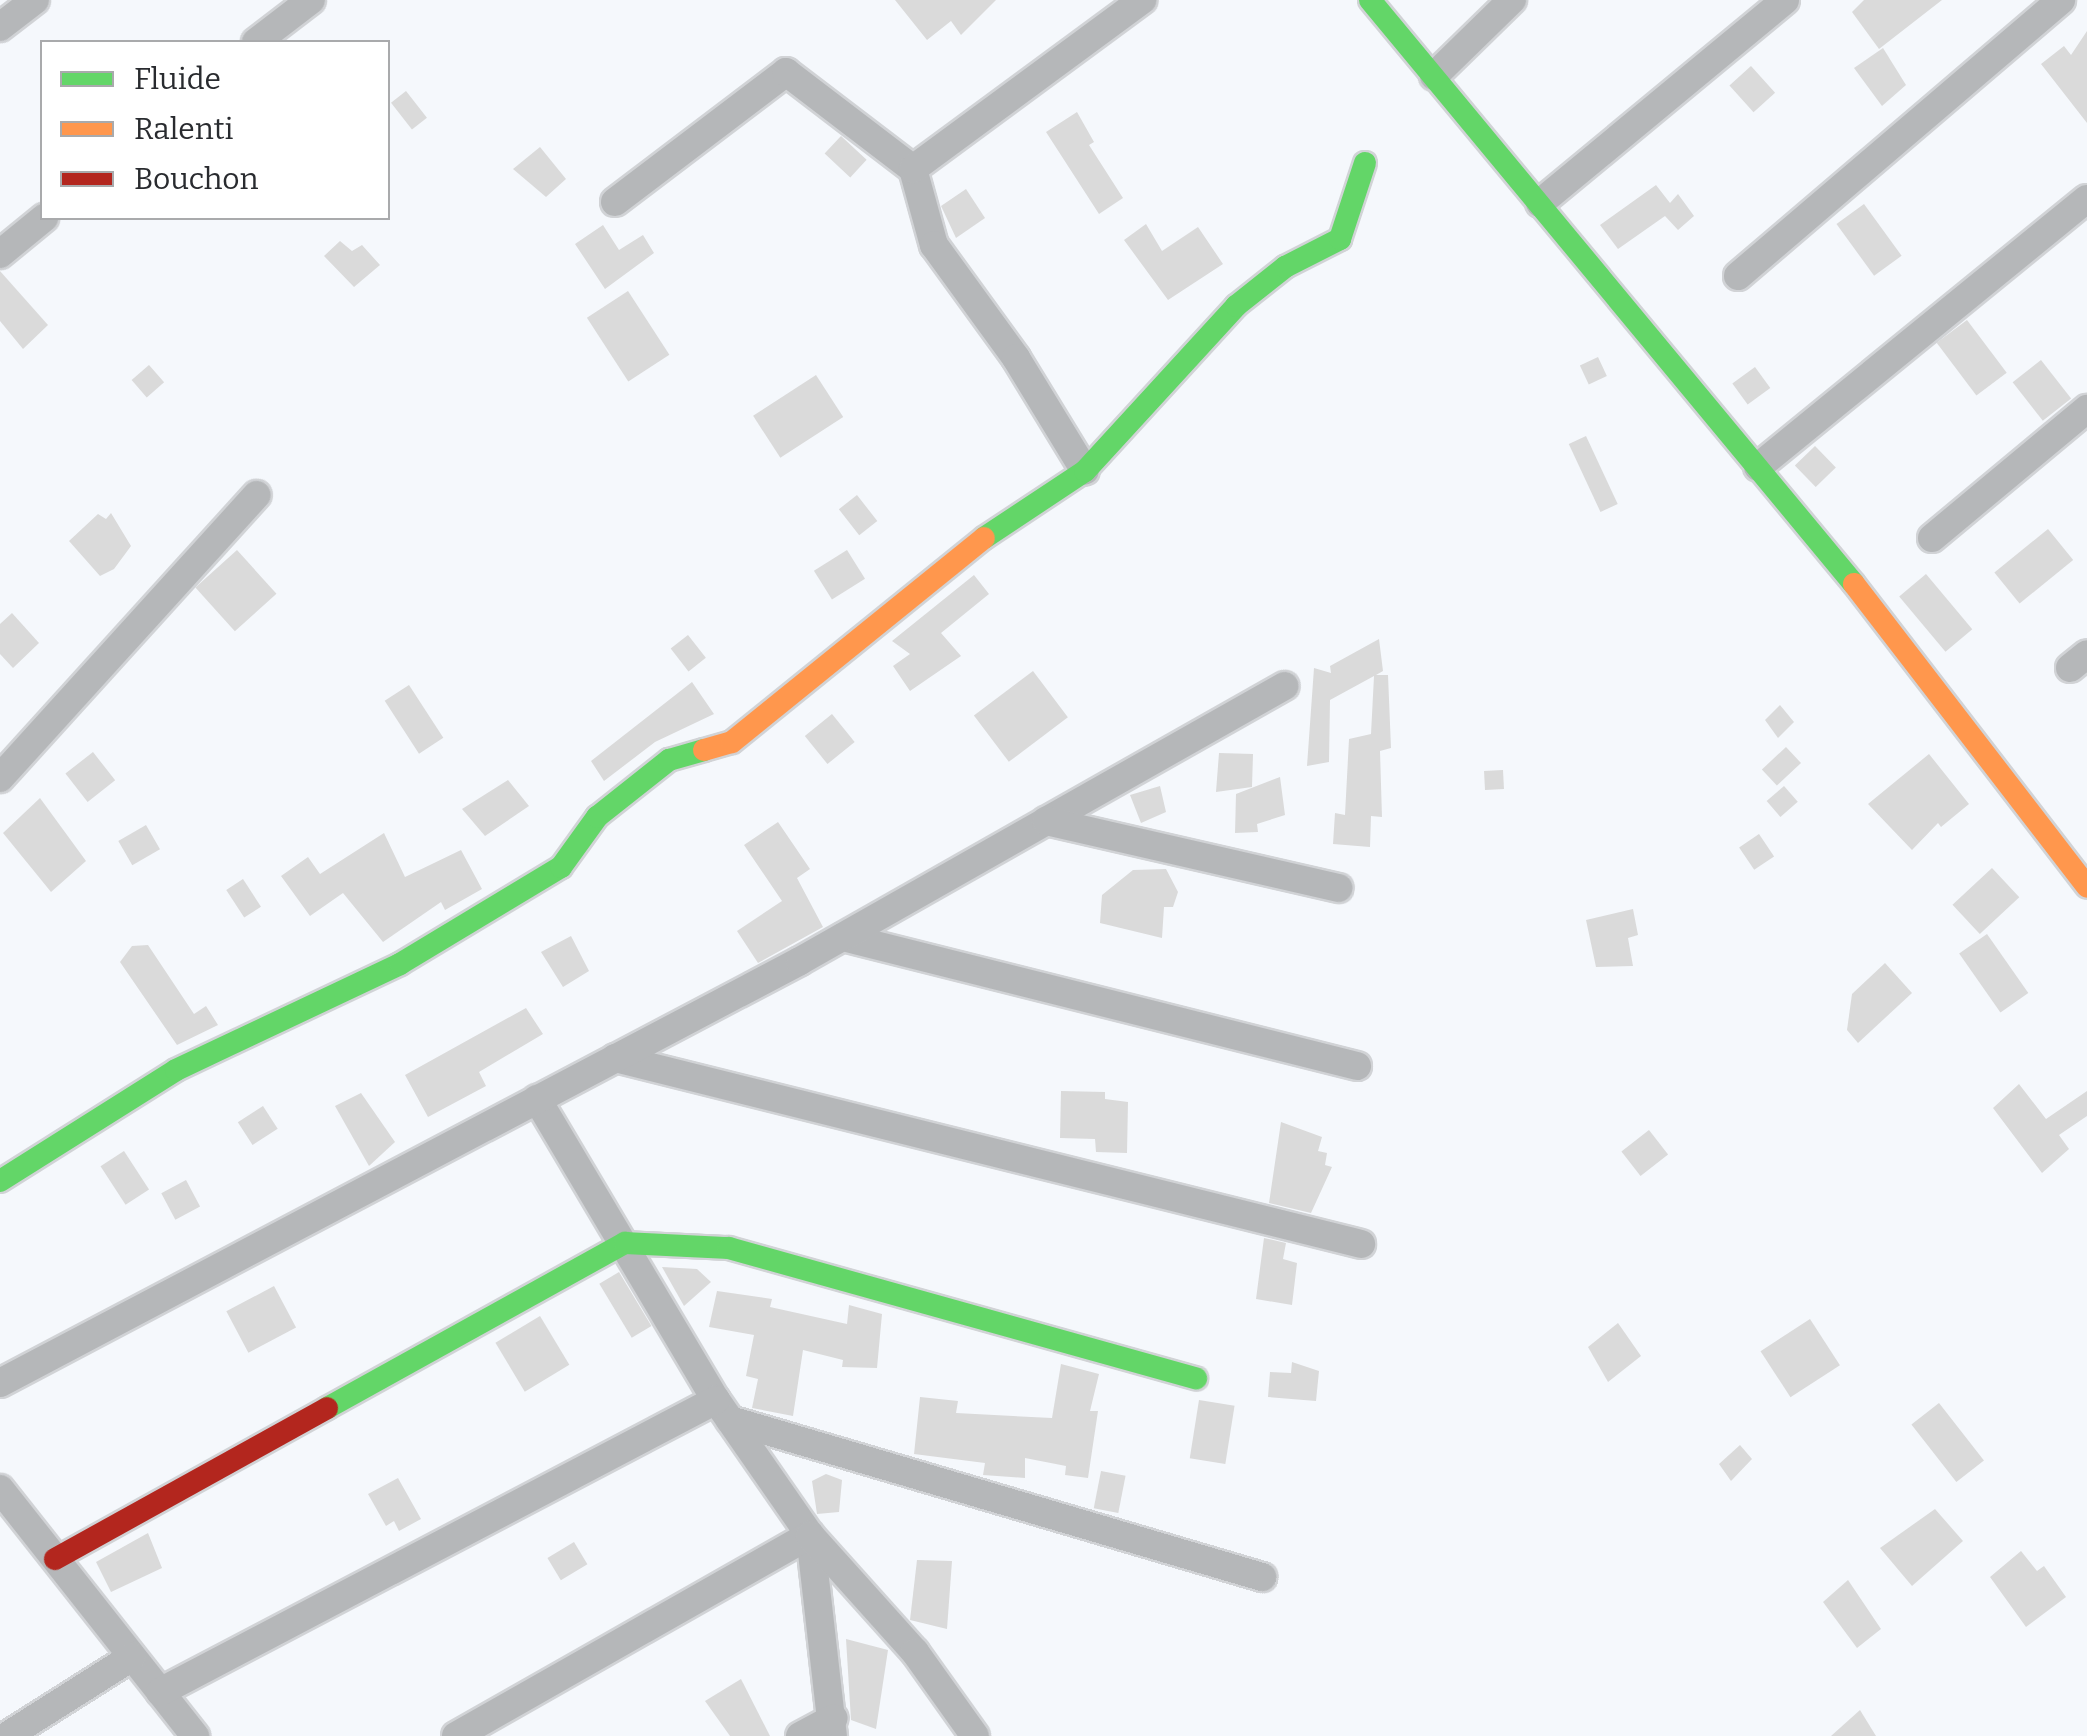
<!DOCTYPE html>
<style>
body{margin:0}
#map{position:relative;width:2087px;height:1736px;overflow:hidden;background:#f5f8fc;font-family:Bitter,serif}
div>[style]{position:absolute}
[style*='--x']{left:calc(var(--x)*1px);top:calc(var(--y)*1px);width:calc(var(--w)*1px);rotate:calc(var(--a)*1deg)}
.building>*{inset:0;background:#dadada;transform-origin:0 0}
.roads{filter:drop-shadow(2px 0 #d1d3d6) drop-shadow(-2px 0 #d1d3d6) drop-shadow(0 2px #d1d3d6) drop-shadow(0 -2px #d1d3d6)}
.street>*{height:28px;margin:-14px;padding:0 14px;transform-origin:14px;border-radius:14px;background:#b5b7b9}
.fast>*{height:22px;margin:-11px;padding:0 11px;transform-origin:11px;border-radius:11px;background:#63d668}
.slow>*{height:22px;margin:-11px;padding:0 11px;transform-origin:11px;border-radius:11px;background:#ff974d}
.jam>*{height:22px;margin:-11px;padding:0 11px;transform-origin:11px;border-radius:11px;background:#b3261e}
span{translate:-50% -50%;white-space:nowrap;text-align:center;line-height:1.15;-webkit-text-stroke:10px #fff;paint-order:stroke}
.legend{position:absolute;left:40px;top:40px;width:350px;height:180px;box-sizing:border-box;background:#fff;border:2px solid #a9aaac;margin:0;padding:12px 18px;list-style:none;font-size:30px;color:#292b2f}
.legend li{display:flex;align-items:center;gap:20px;height:50px}
.legend b{width:50px;border:2px solid #a9aaac}
</style>
<div id="map">
<div class="building">
<i style="clip-path:polygon(895px 0,996px 0,961px 35px,951px 21px,927px 40px)"></i>
<i style="clip-path:polygon(1864px 0,1942px 0,1879px 49px,1852px 12px)"></i>
<i style="clip-path:polygon(2087px 31px,2087px 123px,2041px 64px,2064px 46px,2071px 55px)"></i>
<i style="clip-path:polygon(1883px 48px,1906px 85px,1882px 106px,1854px 68px)"></i>
<i style="left:1751px;top:66px;width:36px;height:29px;rotate:48deg"></i>
<i style="left:406px;top:91px;width:34px;height:19px;rotate:52deg"></i>
<i style="clip-path:polygon(1077px 112px,1094px 142px,1089px 145px,1123px 198px,1099px 214px,1046px 132px)"></i>
<i style="left:841px;top:136px;width:35px;height:24px;rotate:43deg"></i>
<i style="clip-path:polygon(540px 147px,566px 179px,546px 197px,513px 169px)"></i>
<i style="clip-path:polygon(1656px 185px,1670px 203px,1678px 194px,1694px 216px,1678px 230px,1665px 216px,1618px 249px,1600px 225px)"></i>
<i style="clip-path:polygon(966px 189px,985px 218px,956px 238px,941px 206px)"></i>
<i style="left:1864px;top:204px;width:64px;height:34px;rotate:54deg"></i>
<i style="clip-path:polygon(1146px 224px,1162px 251px,1198px 227px,1223px 264px,1168px 300px,1124px 240px)"></i>
<i style="clip-path:polygon(603px 225px,619px 250px,643px 235px,654px 253px,605px 289px,575px 244px)"></i>
<i style="clip-path:polygon(340px 241px,352px 251px,362px 245px,380px 265px,354px 287px,324px 256px)"></i>
<i style="clip-path:polygon(0 271px,48px 325px,23px 349px,0 321px)"></i>
<i style="left:628px;top:291px;width:76px;height:49px;rotate:57deg"></i>
<i style="left:1967px;top:320px;width:66px;height:38px;rotate:53deg"></i>
<i style="left:1598px;top:357px;width:21px;height:20px;rotate:65deg"></i>
<i style="left:2041px;top:360px;width:49px;height:36px;rotate:52deg"></i>
<i style="left:149px;top:365px;width:23px;height:23px;rotate:49deg"></i>
<i style="left:1755px;top:367px;width:26px;height:28px;rotate:54deg"></i>
<i style="left:816px;top:375px;width:50px;height:75px;rotate:57deg"></i>
<i style="left:1586px;top:436px;width:75px;height:19px;rotate:65deg"></i>
<i style="left:1815px;top:446px;width:30px;height:28px;rotate:46deg"></i>
<i style="left:857px;top:495px;width:33px;height:23px;rotate:52deg"></i>
<i style="clip-path:polygon(111px 513px,131px 546px,114px 569px,100px 576px,69px 541px,98px 514px,106px 519px)"></i>
<i style="left:2048px;top:529px;width:40px;height:69px;rotate:51deg"></i>
<i style="left:237px;top:550px;width:59px;height:56px;rotate:48deg"></i>
<i style="left:847px;top:550px;width:34px;height:39px;rotate:58deg"></i>
<i style="left:1926px;top:574px;width:72px;height:35px;rotate:50deg"></i>
<i style="clip-path:polygon(974px 575px,989px 594px,941px 633px,961px 656px,910px 691px,893px 666px,910px 654px,892px 641px)"></i>
<i style="clip-path:polygon(12px 613px,39px 643px,13px 668px,0 654px,0 624px)"></i>
<i style="left:688px;top:635px;width:29px;height:22px;rotate:52deg"></i>
<i style="clip-path:polygon(1379px 639px,1383px 671px,1376px 675px,1388px 675px,1391px 748px,1380px 751px,1382px 817px,1371px 816px,1370px 847px,1333px 844px,1335px 813px,1345px 815px,1349px 739px,1371px 734px,1374px 676px,1330px 700px,1329px 762px,1307px 766px,1314px 668px,1331px 673px,1330px 666px)"></i>
<i style="left:1033px;top:671px;width:58px;height:74px;rotate:53deg"></i>
<i style="clip-path:polygon(692px 682px,714px 714px,655px 742px,604px 781px,591px 761px)"></i>
<i style="left:409px;top:685px;width:63px;height:29px;rotate:57deg"></i>
<i style="clip-path:polygon(1780px 705px,1794px 722px,1778px 738px,1765px 720px)"></i>
<i style="left:832px;top:714px;width:36px;height:35px;rotate:51deg"></i>
<i style="left:1786px;top:747px;width:22px;height:33px;rotate:47deg"></i>
<i style="left:93px;top:752px;width:36px;height:35px;rotate:52deg"></i>
<i style="clip-path:polygon(1219px 753px,1253px 754px,1252px 787px,1216px 792px)"></i>
<i style="clip-path:polygon(1929px 754px,1969px 804px,1941px 827px,1938px 823px,1912px 850px,1868px 804px)"></i>
<i style="left:1503px;top:770px;width:19px;height:19px;rotate:87deg"></i>
<i style="clip-path:polygon(1280px 777px,1285px 815px,1257px 824px,1258px 832px,1235px 833px,1236px 794px)"></i>
<i style="clip-path:polygon(508px 780px,529px 806px,485px 836px,462px 809px)"></i>
<i style="clip-path:polygon(1160px 786px,1166px 812px,1141px 823px,1130px 795px)"></i>
<i style="left:1784px;top:786px;width:21px;height:23px;rotate:49deg"></i>
<i style="clip-path:polygon(40px 798px,86px 861px,51px 892px,3px 833px)"></i>
<i style="clip-path:polygon(778px 822px,810px 869px,797px 878px,823px 927px,758px 963px,737px 931px,782px 901px,744px 845px)"></i>
<i style="left:146px;top:825px;width:28px;height:32px;rotate:60deg"></i>
<i style="clip-path:polygon(384px 833px,405px 877px,461px 850px,482px 889px,445px 910px,441px 902px,383px 942px,343px 893px,310px 916px,281px 876px,308px 857px,320px 874px)"></i>
<i style="left:1759px;top:834px;width:27px;height:24px;rotate:56deg"></i>
<i style="left:1992px;top:868px;width:40px;height:54px;rotate:47deg"></i>
<i style="clip-path:polygon(1166px 869px,1178px 892px,1173px 907px,1164px 907px,1162px 938px,1100px 923px,1102px 895px,1133px 870px)"></i>
<i style="left:243px;top:879px;width:33px;height:20px;rotate:57deg"></i>
<i style="clip-path:polygon(1633px 909px,1638px 935px,1628px 938px,1633px 966px,1596px 967px,1586px 920px)"></i>
<i style="left:1987px;top:934px;width:72px;height:34px;rotate:55deg"></i>
<i style="clip-path:polygon(571px 936px,589px 971px,563px 987px,541px 952px)"></i>
<i style="clip-path:polygon(148px 945px,194px 1014px,206px 1006px,218px 1025px,177px 1045px,120px 962px,132px 946px)"></i>
<i style="clip-path:polygon(1885px 963px,1912px 993px,1858px 1043px,1847px 1030px,1852px 994px)"></i>
<i style="clip-path:polygon(526px 1008px,543px 1034px,479px 1072px,486px 1086px,428px 1117px,405px 1075px)"></i>
<i style="clip-path:polygon(2019px 1084px,2046px 1119px,2087px 1091px,2087px 1116px,2059px 1135px,2069px 1149px,2042px 1173px,1993px 1108px)"></i>
<i style="clip-path:polygon(1061px 1091px,1105px 1092px,1105px 1099px,1128px 1102px,1127px 1153px,1096px 1152px,1095px 1139px,1060px 1138px)"></i>
<i style="clip-path:polygon(361px 1093px,395px 1142px,369px 1166px,335px 1106px)"></i>
<i style="left:263px;top:1106px;width:27px;height:30px;rotate:57deg"></i>
<i style="clip-path:polygon(1281px 1122px,1322px 1137px,1318px 1151px,1327px 1153px,1325px 1165px,1332px 1167px,1311px 1213px,1269px 1203px)"></i>
<i style="left:1649px;top:1130px;width:31px;height:35px;rotate:52deg"></i>
<i style="left:124px;top:1151px;width:46px;height:28px;rotate:57deg"></i>
<i style="left:186px;top:1180px;width:30px;height:28px;rotate:62deg"></i>
<i style="clip-path:polygon(1264px 1238px,1286px 1243px,1283px 1259px,1297px 1263px,1292px 1305px,1256px 1299px)"></i>
<i style="clip-path:polygon(662px 1267px,697px 1269px,711px 1282px,684px 1306px)"></i>
<i style="left:619px;top:1272px;width:63px;height:23px;rotate:59deg"></i>
<i style="left:274px;top:1286px;width:47px;height:54px;rotate:62deg"></i>
<i style="clip-path:polygon(717px 1291px,772px 1299px,770px 1307px,847px 1324px,849px 1305px,882px 1314px,877px 1368px,842px 1367px,843px 1360px,803px 1350px,793px 1416px,752px 1408px,758px 1379px,746px 1376px,754px 1335px,709px 1327px)"></i>
<i style="left:540px;top:1316px;width:57px;height:52px;rotate:59deg"></i>
<i style="left:1810px;top:1319px;width:55px;height:59px;rotate:57deg"></i>
<i style="clip-path:polygon(1618px 1323px,1641px 1356px,1608px 1382px,1588px 1347px)"></i>
<i style="clip-path:polygon(1292px 1362px,1319px 1371px,1316px 1401px,1268px 1397px,1270px 1372px,1291px 1373px)"></i>
<i style="clip-path:polygon(1061px 1364px,1099px 1374px,1090px 1411px,1098px 1411px,1088px 1478px,1065px 1475px,1066px 1466px,1025px 1458px,1025px 1478px,983px 1475px,985px 1463px,914px 1454px,920px 1397px,958px 1401px,956px 1413px,1052px 1418px)"></i>
<i style="left:1199px;top:1400px;width:36px;height:59px;rotate:9deg"></i>
<i style="left:1939px;top:1403px;width:73px;height:35px;rotate:52deg"></i>
<i style="clip-path:polygon(1740px 1445px,1752px 1459px,1731px 1481px,1719px 1464px)"></i>
<i style="left:1101px;top:1471px;width:25px;height:38px;rotate:11deg"></i>
<i style="clip-path:polygon(826px 1474px,842px 1480px,839px 1512px,817px 1514px,812px 1481px)"></i>
<i style="clip-path:polygon(398px 1478px,421px 1519px,399px 1531px,394px 1521px,386px 1526px,368px 1494px)"></i>
<i style="clip-path:polygon(1935px 1509px,1963px 1541px,1912px 1586px,1880px 1548px)"></i>
<i style="clip-path:polygon(148px 1533px,162px 1568px,111px 1592px,96px 1562px)"></i>
<i style="left:574px;top:1542px;width:26px;height:31px;rotate:59deg"></i>
<i style="clip-path:polygon(2021px 1551px,2037px 1571px,2044px 1566px,2066px 1597px,2026px 1627px,1990px 1577px)"></i>
<i style="clip-path:polygon(917px 1560px,952px 1561px,947px 1629px,910px 1620px)"></i>
<i style="clip-path:polygon(1848px 1580px,1881px 1629px,1857px 1648px,1823px 1602px)"></i>
<i style="clip-path:polygon(846px 1639px,888px 1650px,876px 1729px,851px 1720px)"></i>
<i style="clip-path:polygon(741px 1679px,770px 1736px,730px 1736px,705px 1701px)"></i>
<i style="clip-path:polygon(1860px 1710px,1876px 1736px,1831px 1736px)"></i>
</div>
<div class="roads">
<div class="street">
<i style="--x:0;--y:27;--w:44;--a:-37.6"></i>
<i style="--x:256;--y:42;--w:69;--a:-37.4"></i>
<i style="--x:1434;--y:76;--w:109;--a:-44.3"></i>
<i style="--x:913;--y:169;--w:79;--a:74.6"></i>
<i style="--x:934;--y:245;--w:140;--a:54"></i>
<i style="--x:1016;--y:358;--w:132;--a:58.6"></i>
<i style="--x:615;--y:202;--w:215;--a:-37.2"></i>
<i style="--x:786;--y:72;--w:160;--a:37.4"></i>
<i style="--x:913;--y:169;--w:285;--a:-36.4"></i>
<i style="--x:1540;--y:203;--w:318;--a:-39.6"></i>
<i style="--x:0;--y:254;--w:57;--a:-39.3"></i>
<i style="--x:1738;--y:276;--w:425;--a:-40.5"></i>
<i style="--x:1758;--y:467;--w:424;--a:-39.2"></i>
<i style="--x:1932;--y:538;--w:202;--a:-39.8"></i>
<i style="--x:2070;--y:668;--w:22;--a:-39"></i>
<i style="--x:0;--y:778;--w:382;--a:-47.8"></i>
<i style="--x:1046;--y:821;--w:274;--a:-29.5"></i>
<i style="--x:843;--y:937;--w:530;--a:14.09"></i>
<i style="--x:615;--y:1058;--w:769;--a:14"></i>
<i style="--x:537;--y:1099;--w:350;--a:59.3"></i>
<i style="--x:716;--y:1400;--w:165;--a:55.2"></i>
<i style="--x:810;--y:1535;--w:202;--a:83.5"></i>
<i style="--x:0;--y:1383;--w:904;--a:-27.81"></i>
<i style="--x:800;--y:961;--w:283;--a:-29.6"></i>
<i style="--x:1046;--y:821;--w:300;--a:12.9"></i>
<i style="--x:730;--y:1420;--w:555;--a:16.44"></i>
<i style="--x:0;--y:1489;--w:315;--a:51.7"></i>
<i style="--x:160;--y:1692;--w:628;--a:-27.71"></i>
<i style="--x:7;--y:1736;--w:148;--a:-32.3"></i>
<i style="--x:456;--y:1736;--w:407;--a:-29.6"></i>
<i style="--x:810;--y:1535;--w:157;--a:48.1"></i>
<i style="--x:915;--y:1652;--w:103;--a:54.5"></i>
<i style="--x:800;--y:1736;--w:38;--a:-28"></i>
</div>
<div class="fast">
<i style="--x:1370;--y:0;--w:758;--a:50.35"></i>
<i style="--x:984;--y:538;--w:121;--a:-33.6"></i>
<i style="--x:1085;--y:471;--w:224;--a:-47.5"></i>
<i style="--x:1236;--y:306;--w:63;--a:-38.5"></i>
<i style="--x:1285;--y:267;--w:62;--a:-27"></i>
<i style="--x:1340;--y:239;--w:80;--a:-71.8"></i>
<i style="--x:0;--y:1181;--w:208;--a:-32.2"></i>
<i style="--x:176;--y:1070;--w:248;--a:-25.3"></i>
<i style="--x:400;--y:964;--w:188;--a:-31.1"></i>
<i style="--x:561;--y:867;--w:62;--a:-54.2"></i>
<i style="--x:597;--y:817;--w:92;--a:-38.4"></i>
<i style="--x:669;--y:760;--w:36;--a:-16"></i>
<i style="--x:327;--y:1408;--w:341;--a:-29"></i>
<i style="--x:625;--y:1243;--w:104;--a:2.8"></i>
<i style="--x:729;--y:1248;--w:485;--a:15.6"></i>
</div>
<div class="slow">
<i style="--x:1854;--y:584;--w:382;--a:52.4"></i>
<i style="--x:704;--y:750;--w:29;--a:-16"></i>
<i style="--x:732;--y:742;--w:324;--a:-39"></i>
</div>
<div class="jam">
<i style="--x:55;--y:1559;--w:311;--a:-29"></i>
</div>
</div>
<ul class="legend">
<li><b style="height:12px;background:#63d668"></b>Fluide</li>
<li><b style="height:12px;background:#ff974d"></b>Ralenti</li>
<li><b style="height:12px;background:#b3261e"></b>Bouchon</li>
</ul>
</div>
